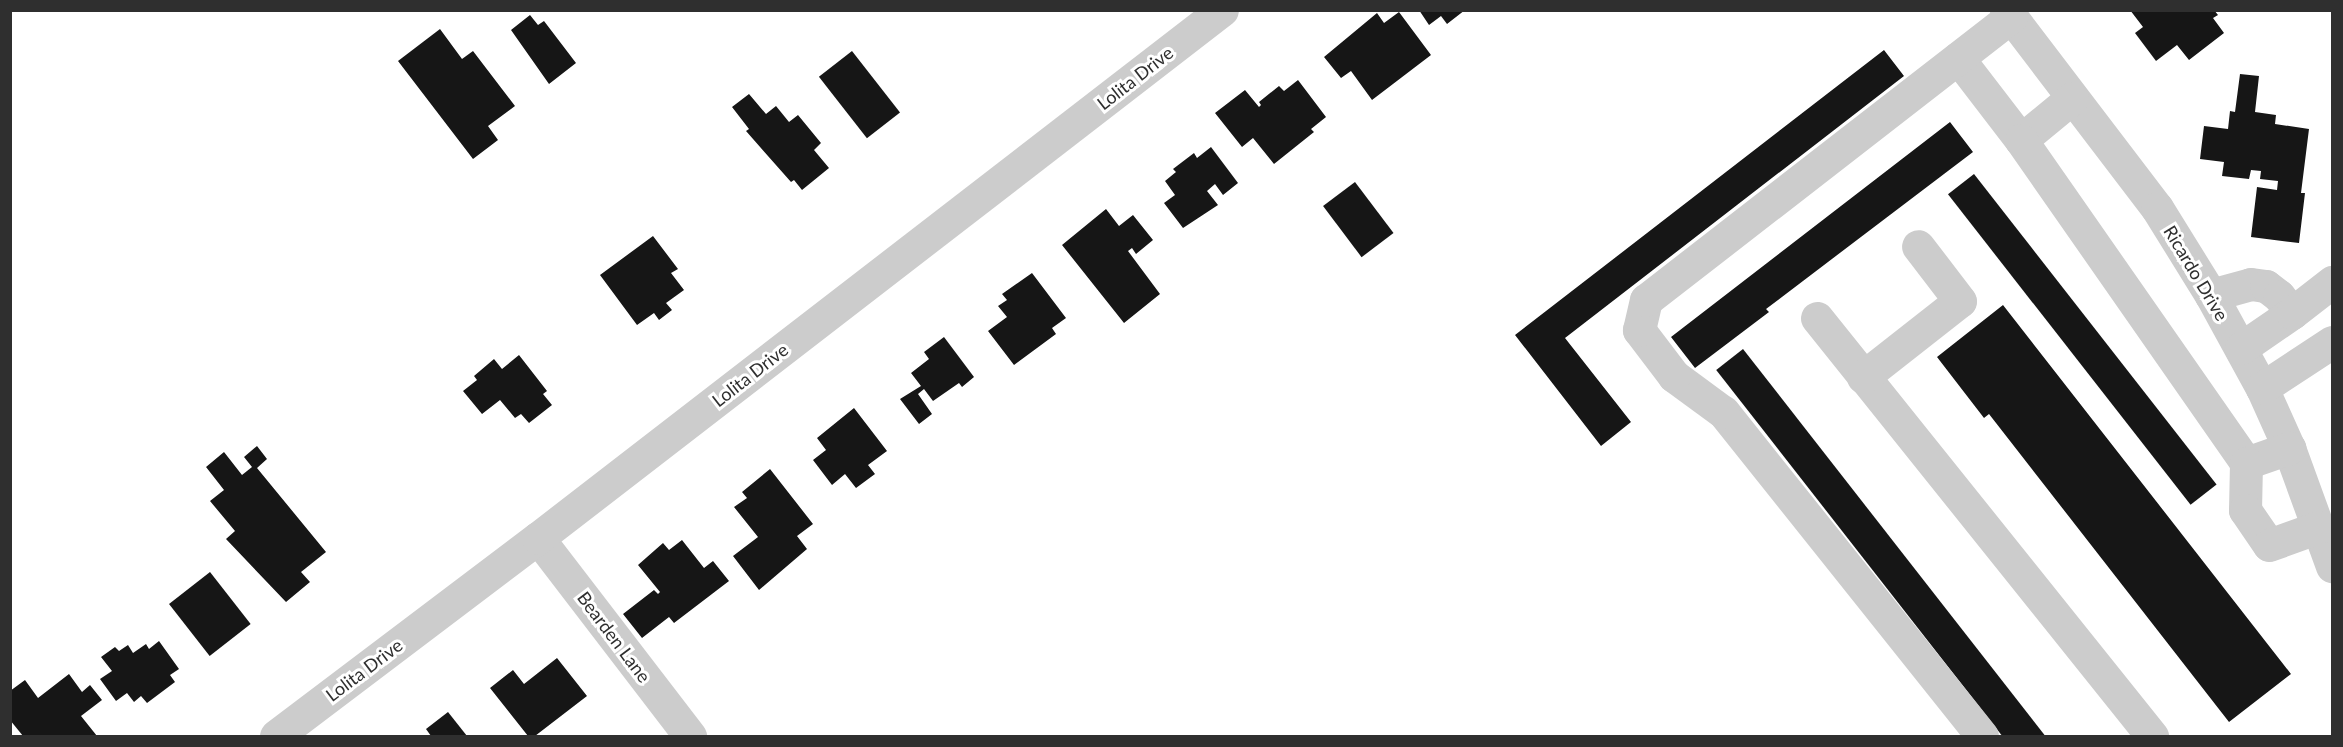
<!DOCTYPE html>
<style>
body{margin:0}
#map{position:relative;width:2343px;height:747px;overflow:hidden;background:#fff;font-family:Lato,sans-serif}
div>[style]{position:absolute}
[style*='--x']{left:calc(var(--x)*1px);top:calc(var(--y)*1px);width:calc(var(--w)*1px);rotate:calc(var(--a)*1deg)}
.building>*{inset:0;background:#161616;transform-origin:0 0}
.minor>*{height:33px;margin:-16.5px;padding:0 16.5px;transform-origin:16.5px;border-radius:16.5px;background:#ccc}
span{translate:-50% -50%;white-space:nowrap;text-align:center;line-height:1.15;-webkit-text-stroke:6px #fff;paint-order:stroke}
.street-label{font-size:18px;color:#2f2f2f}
.frame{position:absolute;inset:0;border:12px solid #2f2f2f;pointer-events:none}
</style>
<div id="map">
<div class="building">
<i style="clip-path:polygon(1419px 10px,1465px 10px,1447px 24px,1441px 16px,1429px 25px)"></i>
<i style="clip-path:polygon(2130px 10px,2214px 10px,2218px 15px,2213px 18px,2224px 33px,2189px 60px,2177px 45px,2156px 61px,2135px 33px,2143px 27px)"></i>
<i style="clip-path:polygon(1399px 12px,1431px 55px,1372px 100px,1351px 71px,1341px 78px,1324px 57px,1377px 13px,1384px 23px)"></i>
<i style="clip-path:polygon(530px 15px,538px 25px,544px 21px,576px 63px,549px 84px,511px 30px)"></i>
<i style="clip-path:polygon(440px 29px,462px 59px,473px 51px,515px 106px,488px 126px,498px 140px,473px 159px,398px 61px)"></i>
<i style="clip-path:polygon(1884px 50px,1904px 76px,1565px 338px,1631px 422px,1601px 446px,1515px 335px)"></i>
<i style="left:852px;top:51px;width:78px;height:42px;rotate:52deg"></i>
<i style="clip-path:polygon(2240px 74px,2259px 76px,2255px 112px,2276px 115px,2275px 124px,2309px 129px,2301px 193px,2305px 193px,2299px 243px,2251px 237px,2257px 187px,2277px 190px,2278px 181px,2260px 179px,2261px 171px,2251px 170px,2249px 179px,2222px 176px,2224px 162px,2200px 159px,2204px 126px,2228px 129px,2230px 111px,2235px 112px)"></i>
<i style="clip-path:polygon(1298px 80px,1326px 117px,1311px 129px,1314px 132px,1274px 164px,1253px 138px,1242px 147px,1215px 113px,1245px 90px,1259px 107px,1261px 105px,1259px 102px,1279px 86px,1284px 91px)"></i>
<i style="clip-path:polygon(749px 94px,766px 114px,776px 106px,789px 122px,798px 115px,821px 143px,814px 150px,829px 168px,802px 190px,794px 180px,791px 182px,746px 131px,749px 129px,732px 107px)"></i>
<i style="clip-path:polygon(1950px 122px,1973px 152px,1766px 309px,1769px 312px,1695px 368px,1671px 337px)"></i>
<i style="clip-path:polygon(1211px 147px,1238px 183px,1223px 195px,1215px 184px,1207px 191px,1218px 205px,1183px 228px,1164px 203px,1175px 195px,1165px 181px,1176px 172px,1173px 169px,1194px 153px,1197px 158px)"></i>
<i style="left:1974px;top:174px;width:394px;height:33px;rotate:52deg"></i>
<i style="left:1355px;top:182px;width:64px;height:40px;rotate:53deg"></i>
<i style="clip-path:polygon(1106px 209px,1119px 226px,1133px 215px,1153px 240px,1136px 254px,1132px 248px,1128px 251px,1160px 294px,1124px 323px,1062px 245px)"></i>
<i style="clip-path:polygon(653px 236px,678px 269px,671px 273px,684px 290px,666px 303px,672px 310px,659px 320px,654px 313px,637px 325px,600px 275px)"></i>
<i style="clip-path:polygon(1032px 273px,1066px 318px,1052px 328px,1056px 334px,1014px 365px,988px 331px,1007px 317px,998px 306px,1007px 300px,1002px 294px)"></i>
<i style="clip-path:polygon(2003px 305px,2291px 674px,2229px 722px,1989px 414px,1984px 418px,1937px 357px)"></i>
<i style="clip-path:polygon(944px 337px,974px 377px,962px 387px,959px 383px,933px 401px,924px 389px,918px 394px,932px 414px,919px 424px,900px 399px,921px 386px,911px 373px,929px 359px,924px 352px)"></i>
<i style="left:1743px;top:349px;width:492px;height:34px;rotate:52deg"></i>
<i style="clip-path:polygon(519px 355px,547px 391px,543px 394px,552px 405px,529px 423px,521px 414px,515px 418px,500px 400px,482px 414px,463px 391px,477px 380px,474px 376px,494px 359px,502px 369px)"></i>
<i style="clip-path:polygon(854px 408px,887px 451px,868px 465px,875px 474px,856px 488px,845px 474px,832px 485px,813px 460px,826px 450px,817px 438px)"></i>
<i style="clip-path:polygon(257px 446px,267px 459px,257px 468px,326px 552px,301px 572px,310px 582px,286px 602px,226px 539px,235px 531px,210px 501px,224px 490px,206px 467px,224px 452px,242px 475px,252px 467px,244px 457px)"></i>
<i style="clip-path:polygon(770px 469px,813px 524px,797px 536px,807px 549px,759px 590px,733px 556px,758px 537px,734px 507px,747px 498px,742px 492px)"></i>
<i style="clip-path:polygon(682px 540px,704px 568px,713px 561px,729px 581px,674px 623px,669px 617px,642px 638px,623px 614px,654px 590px,658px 594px,660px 592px,638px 565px,663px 543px,669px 550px)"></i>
<i style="left:210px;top:572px;width:66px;height:52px;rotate:52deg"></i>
<i style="clip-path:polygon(159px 641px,179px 669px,170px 675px,175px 682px,147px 703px,141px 696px,134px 702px,127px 693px,116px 701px,100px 679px,112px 671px,101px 657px,115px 647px,119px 651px,128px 645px,133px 653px,146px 644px,149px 649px)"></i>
<i style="clip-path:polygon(557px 658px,587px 696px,535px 736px,528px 736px,490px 688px,513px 670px,524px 684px)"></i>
<i style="clip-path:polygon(69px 674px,82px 692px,90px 685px,102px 700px,81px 716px,97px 736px,23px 736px,10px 720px,10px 691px,25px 680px,38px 698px)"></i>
<i style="clip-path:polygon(448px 712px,467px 736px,431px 736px,426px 729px)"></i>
</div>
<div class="minor">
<i style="--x:2006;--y:10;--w:249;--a:52.7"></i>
<i style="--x:2157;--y:208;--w:102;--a:58.2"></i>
<i style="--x:2211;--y:295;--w:106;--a:61.3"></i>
<i style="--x:2262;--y:388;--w:66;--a:65.8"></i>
<i style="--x:2289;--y:448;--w:126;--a:70"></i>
<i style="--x:1958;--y:58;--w:103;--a:52.5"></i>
<i style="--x:2072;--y:98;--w:66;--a:140.5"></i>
<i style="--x:2021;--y:140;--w:394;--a:55.1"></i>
<i style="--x:2246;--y:463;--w:46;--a:-19.2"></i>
<i style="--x:2211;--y:295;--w:41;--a:-15.4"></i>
<i style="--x:2251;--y:284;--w:15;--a:8"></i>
<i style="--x:2266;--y:286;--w:16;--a:38"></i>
<i style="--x:2279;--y:296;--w:21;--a:53"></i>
<i style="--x:2292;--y:313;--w:62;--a:145.5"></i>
<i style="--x:2292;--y:313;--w:51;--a:-37.8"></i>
<i style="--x:1817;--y:318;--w:536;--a:51.29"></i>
<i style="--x:1863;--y:377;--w:123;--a:-38.1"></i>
<i style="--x:1960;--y:301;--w:69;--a:-127.4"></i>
<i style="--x:2262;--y:388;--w:84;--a:-33.3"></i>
<i style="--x:2246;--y:463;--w:47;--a:91.2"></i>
<i style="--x:2245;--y:510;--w:42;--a:55.6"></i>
<i style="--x:2269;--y:545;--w:53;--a:-19.8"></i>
<i style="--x:538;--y:538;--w:250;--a:52.5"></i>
<i style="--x:276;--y:736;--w:328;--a:-37.1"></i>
<i style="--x:538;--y:538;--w:864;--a:-37.67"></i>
<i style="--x:1982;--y:736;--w:415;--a:-128.6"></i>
<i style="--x:1723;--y:412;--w:61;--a:-143.7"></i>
<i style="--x:1674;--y:376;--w:58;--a:-127.3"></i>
<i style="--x:1639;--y:330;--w:31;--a:-77"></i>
<i style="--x:1646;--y:300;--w:462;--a:-37.8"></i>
</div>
<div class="street-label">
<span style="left:1135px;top:78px;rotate:-38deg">Lolita Drive</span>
<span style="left:2196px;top:273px;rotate:59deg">Ricardo Drive</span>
<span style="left:750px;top:375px;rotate:-38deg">Lolita Drive</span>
<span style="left:614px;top:637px;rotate:53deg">Bearden Lane</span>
<span style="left:364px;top:670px;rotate:-37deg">Lolita Drive</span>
</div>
<div class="frame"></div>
</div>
